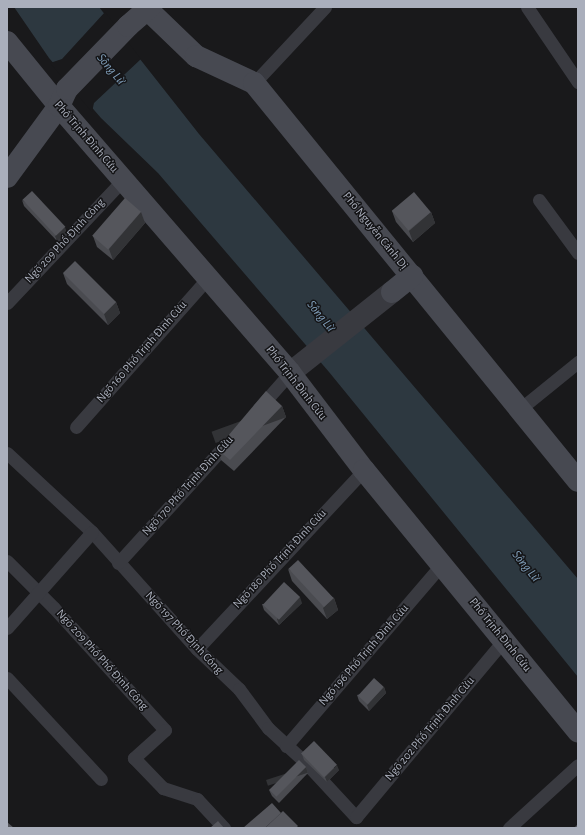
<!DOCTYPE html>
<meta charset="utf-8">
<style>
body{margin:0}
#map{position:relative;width:585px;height:835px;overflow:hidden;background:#19191b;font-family:"Alegreya Sans",sans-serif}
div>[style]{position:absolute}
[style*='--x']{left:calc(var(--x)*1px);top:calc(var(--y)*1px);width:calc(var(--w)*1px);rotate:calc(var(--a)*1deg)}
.water>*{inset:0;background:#2d3840}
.pier>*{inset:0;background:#19191b}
.lane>*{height:13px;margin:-6.5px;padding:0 6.5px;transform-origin:6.5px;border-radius:6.5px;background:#393a40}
.street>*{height:22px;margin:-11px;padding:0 11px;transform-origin:11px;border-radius:11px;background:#393a40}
.secondary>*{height:22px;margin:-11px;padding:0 11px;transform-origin:11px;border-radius:11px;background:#474951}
.wall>*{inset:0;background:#4a4b50}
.shaded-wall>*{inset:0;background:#323336;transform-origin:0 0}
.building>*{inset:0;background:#55565c;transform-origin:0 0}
span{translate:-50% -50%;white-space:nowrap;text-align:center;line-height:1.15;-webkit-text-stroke:3px #141416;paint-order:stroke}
.street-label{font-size:12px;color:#aaafbc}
.water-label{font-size:13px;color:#7f9db8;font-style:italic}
.frame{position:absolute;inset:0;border:8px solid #aaafbc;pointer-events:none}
</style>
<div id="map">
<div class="water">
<i style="clip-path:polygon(14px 7px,99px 7px,199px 134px,578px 579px,578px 677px,329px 372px,158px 173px,101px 118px,49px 58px)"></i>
</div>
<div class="pier">
<i style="clip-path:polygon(105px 12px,141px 59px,94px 103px,92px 112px,50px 63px,62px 59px)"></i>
</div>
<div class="lane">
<i style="--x:527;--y:7;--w:91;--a:55.8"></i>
<i style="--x:254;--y:83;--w:104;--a:-46.9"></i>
<i style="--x:539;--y:200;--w:66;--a:53.7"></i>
<i style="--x:7;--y:303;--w:170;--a:-46.7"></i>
<i style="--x:259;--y:408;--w:47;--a:-48.5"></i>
<i style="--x:520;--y:409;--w:75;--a:-39"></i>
<i style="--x:76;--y:427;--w:199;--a:-48.5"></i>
<i style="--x:7;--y:453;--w:116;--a:42.9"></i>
<i style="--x:92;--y:532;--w:157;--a:48.1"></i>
<i style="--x:197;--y:649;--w:58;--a:43.6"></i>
<i style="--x:239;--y:689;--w:49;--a:53.4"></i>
<i style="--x:268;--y:728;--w:52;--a:42.6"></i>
<i style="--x:306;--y:763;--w:74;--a:47.2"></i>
<i style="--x:356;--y:817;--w:231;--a:-50.1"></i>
<i style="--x:7;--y:561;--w:66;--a:45"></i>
<i style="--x:54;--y:608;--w:165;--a:47.7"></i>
<i style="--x:165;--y:730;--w:42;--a:137.9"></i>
<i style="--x:134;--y:758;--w:42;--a:46"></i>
<i style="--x:163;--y:788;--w:36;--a:18"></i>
<i style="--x:197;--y:799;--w:40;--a:47"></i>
<i style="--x:118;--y:563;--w:166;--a:-47.7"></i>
<i style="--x:7;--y:628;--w:128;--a:-48.5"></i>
<i style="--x:197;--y:649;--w:245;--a:-47"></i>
<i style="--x:7;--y:678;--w:138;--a:47.1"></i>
<i style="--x:286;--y:746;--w:240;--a:-49.4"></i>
<i style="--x:509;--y:828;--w:93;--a:-42.4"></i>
</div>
<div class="street">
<i style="--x:290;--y:373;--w:130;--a:-38.5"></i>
</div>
<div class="secondary">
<i style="--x:145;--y:7;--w:71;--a:43.9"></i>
<i style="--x:196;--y:56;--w:64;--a:25"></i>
<i style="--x:254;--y:83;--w:513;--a:50.85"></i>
<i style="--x:7;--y:42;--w:82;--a:50.9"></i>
<i style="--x:59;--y:106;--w:353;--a:49.1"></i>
<i style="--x:290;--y:373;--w:122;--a:52.7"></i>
<i style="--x:364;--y:470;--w:338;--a:50.7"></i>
<i style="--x:7;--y:177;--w:88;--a:-53.8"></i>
<i style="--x:59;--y:106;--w:19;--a:-65"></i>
<i style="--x:67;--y:89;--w:88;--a:-45.9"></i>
<i style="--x:128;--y:26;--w:29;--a:-41"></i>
<i style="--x:392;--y:292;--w:26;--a:-39"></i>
</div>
<div class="wall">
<i style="clip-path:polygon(22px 200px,67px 233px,57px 241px,24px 206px)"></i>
<i style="clip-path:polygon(392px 211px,431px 212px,435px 223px,413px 242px,396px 222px)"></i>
<i style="clip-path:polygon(141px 212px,145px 223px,113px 260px,97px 247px,93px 236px)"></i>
<i style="clip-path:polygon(63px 273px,116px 302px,120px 313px,108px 325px,67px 284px)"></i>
<i style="clip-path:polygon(282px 406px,286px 417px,234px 471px,221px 460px,217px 449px)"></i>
<i style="clip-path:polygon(288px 569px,334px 598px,338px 610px,327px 619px,292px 581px)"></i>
<i style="clip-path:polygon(302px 603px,279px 625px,264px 610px,262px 604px)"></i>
<i style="clip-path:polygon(384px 687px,386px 693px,369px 711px,359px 701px,357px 695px)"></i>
<i style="clip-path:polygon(302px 754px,339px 770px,327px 782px,304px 760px)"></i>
<i style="clip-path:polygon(306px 767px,308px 773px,279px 803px,272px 796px,269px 790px)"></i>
</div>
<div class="shaded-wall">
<i style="clip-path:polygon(141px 212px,145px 223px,113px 260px,109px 249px)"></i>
<i style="clip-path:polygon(431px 212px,435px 223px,413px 242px,409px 231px)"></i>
<i style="clip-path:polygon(65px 227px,67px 233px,57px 241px,55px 236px)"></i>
<i style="clip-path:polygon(116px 302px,120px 313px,108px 325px,104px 314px)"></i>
<i style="left:282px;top:406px;width:12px;height:75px;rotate:70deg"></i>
<i style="clip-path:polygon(300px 597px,302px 603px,279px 625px,277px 619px)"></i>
<i style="clip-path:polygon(334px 598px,338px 610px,327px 619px,323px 608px)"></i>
<i style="clip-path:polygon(384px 687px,386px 693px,369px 711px,367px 705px)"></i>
<i style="clip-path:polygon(337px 765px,339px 770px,327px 782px,325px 777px)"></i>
<i style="left:306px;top:767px;width:6px;height:42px;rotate:72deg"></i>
</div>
<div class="building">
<i style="left:32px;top:191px;width:49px;height:13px;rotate:47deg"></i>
<i style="left:414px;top:192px;width:26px;height:29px;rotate:50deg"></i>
<i style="left:125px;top:198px;width:21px;height:50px;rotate:41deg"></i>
<i style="left:75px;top:261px;width:58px;height:17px;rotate:45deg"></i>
<i style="clip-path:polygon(266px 391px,282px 406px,230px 460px,217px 449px)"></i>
<i style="left:298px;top:560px;width:52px;height:13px;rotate:47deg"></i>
<i style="left:284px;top:582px;width:22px;height:31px;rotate:43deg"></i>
<i style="left:374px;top:678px;width:13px;height:24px;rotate:42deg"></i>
<i style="left:314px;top:741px;width:33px;height:18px;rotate:46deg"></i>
<i style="left:299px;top:760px;width:10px;height:42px;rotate:45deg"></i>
<i style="clip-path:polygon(272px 803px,281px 813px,265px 828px,243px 828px)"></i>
<i style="clip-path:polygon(283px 811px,298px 826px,296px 828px,265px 828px)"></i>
<i style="clip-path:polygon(218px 821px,224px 828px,210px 828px)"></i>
<i style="clip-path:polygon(7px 822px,14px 828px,7px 828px)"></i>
<i style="clip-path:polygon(578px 824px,578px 828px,574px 828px)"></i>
</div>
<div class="street-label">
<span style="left:86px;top:137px;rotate:49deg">Phố Trịnh Đình Cửu</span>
<span style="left:375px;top:231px;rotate:51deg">Phố Nguyễn Cảnh Dị</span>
<span style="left:65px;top:241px;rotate:-47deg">Ngõ 209 Phố Định Công</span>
<span style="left:142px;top:352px;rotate:-49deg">Ngõ 160 Phố Trịnh Đình Cửu</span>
<span style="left:296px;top:383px;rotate:52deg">Phố Trịnh Đình Cửu</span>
<span style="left:188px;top:486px;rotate:-48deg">Ngõ 170 Phố Trịnh Đình Cửu</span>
<span style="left:280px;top:559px;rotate:-47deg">Ngõ 180 Phố Trịnh Đình Cửu</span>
<span style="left:184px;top:633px;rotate:47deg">Ngõ 197 Phố Định Công</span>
<span style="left:500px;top:635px;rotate:51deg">Phố Trịnh Đình Cửu</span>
<span style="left:364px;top:655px;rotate:-49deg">Ngõ 196 Phố Trịnh Đình Cửu</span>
<span style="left:102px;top:660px;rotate:48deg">Ngõ 209 Phố Phố Định Công</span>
<span style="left:430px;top:729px;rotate:-50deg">Ngõ 202 Phố Trịnh Đình Cửu</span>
</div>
<div class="water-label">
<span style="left:110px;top:70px;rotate:50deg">Sông Lừ</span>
<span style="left:320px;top:317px;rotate:51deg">Sông Lừ</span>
<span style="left:525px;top:567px;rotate:51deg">Sông Lừ</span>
</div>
<div class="frame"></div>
</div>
